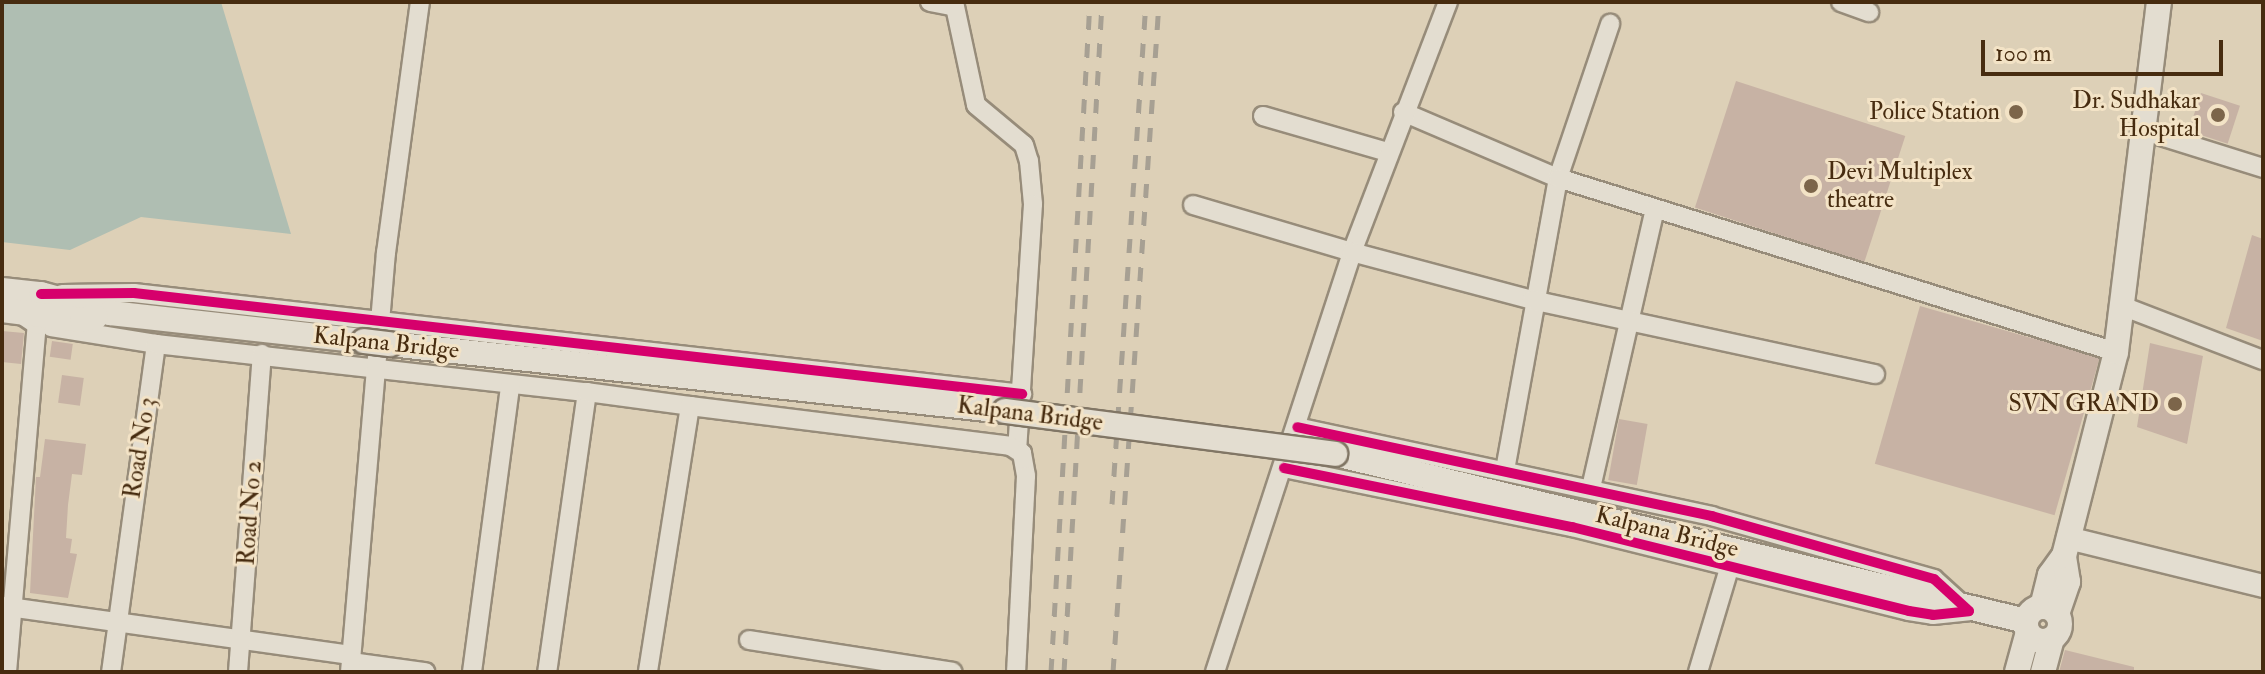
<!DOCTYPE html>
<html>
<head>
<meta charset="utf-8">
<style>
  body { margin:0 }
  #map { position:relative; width:2265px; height:674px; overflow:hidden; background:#ddd0b7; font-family:"IM FELL Double Pica",serif }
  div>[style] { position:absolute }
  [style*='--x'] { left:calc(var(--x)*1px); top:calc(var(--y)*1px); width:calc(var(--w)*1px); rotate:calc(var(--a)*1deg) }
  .water>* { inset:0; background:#afbeb2 }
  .building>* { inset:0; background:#c7b2a4; transform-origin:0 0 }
  .roads { filter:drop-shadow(2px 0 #978c7a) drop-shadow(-2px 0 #978c7a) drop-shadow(0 2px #978c7a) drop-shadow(0 -2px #978c7a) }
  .minor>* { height:18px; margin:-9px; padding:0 9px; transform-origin:9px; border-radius:9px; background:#e3ddd0 }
  .tertiary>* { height:22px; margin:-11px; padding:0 11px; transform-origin:11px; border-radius:11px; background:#e3ddd0 }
  .secondary>* { height:24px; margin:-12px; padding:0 12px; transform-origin:12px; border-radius:12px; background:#e3ddd0 }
  .secondary>.ring { margin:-12px; padding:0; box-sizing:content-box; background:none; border:24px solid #e3ddd0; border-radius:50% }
  .rail>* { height:5px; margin-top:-2.5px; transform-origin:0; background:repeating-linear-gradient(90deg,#a7a093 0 14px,transparent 0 28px) }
  .bridges { filter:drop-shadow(2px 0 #817665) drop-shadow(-2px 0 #817665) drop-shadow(0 2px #817665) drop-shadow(0 -2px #817665) }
  .secondary-bridge>* { height:24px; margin:-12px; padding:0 12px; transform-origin:12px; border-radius:12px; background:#e3ddd0 }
  .cycleway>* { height:10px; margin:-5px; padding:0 5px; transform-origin:5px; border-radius:5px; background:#d6006c }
  .dots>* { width:22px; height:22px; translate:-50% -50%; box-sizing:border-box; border:4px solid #f3e3c6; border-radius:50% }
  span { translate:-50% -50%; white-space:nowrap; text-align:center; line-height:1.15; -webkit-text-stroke:6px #f3e3c6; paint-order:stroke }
  .poi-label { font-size:24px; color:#472c10 }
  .right { translate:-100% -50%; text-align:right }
  .left { translate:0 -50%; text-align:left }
  .street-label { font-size:24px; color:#472c10 }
  .frame { position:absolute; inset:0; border:4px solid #472c10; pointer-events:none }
  .scale { position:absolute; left:1981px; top:40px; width:242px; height:36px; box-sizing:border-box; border:4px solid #472c10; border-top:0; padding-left:10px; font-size:24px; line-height:28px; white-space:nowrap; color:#472c10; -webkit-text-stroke:6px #f3e3c6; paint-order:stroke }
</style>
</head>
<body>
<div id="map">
  <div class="water">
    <i style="clip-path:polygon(2px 2px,221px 2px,291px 234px,141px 217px,70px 250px,2px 242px)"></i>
  </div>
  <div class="building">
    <i style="left:1736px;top:81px;width:178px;height:133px;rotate:18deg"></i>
    <i style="left:2201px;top:93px;width:41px;height:40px;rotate:18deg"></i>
    <i style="clip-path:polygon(2252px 235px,2263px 239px,2263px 341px,2226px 328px)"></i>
    <i style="left:1920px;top:306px;width:187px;height:164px;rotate:16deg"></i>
    <i style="clip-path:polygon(2px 331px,24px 333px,21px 364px,2px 362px)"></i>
    <i style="left:52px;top:341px;width:21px;height:16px;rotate:8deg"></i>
    <i style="clip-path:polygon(2150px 343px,2203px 356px,2187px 444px,2137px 427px)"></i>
    <i style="left:62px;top:375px;width:22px;height:28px;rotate:8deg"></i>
    <i style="left:1619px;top:419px;width:29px;height:62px;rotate:10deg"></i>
    <i style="clip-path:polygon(45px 439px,86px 444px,82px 475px,72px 474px,68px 505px,66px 538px,72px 539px,70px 553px,77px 554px,68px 598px,30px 593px,36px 477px,40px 477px)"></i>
    <i style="clip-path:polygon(2065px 650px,2134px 667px,2134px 672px,2059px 672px)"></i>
  </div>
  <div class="roads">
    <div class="minor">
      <i style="--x:930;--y:2;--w:25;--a:11"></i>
      <i style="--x:954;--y:2;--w:105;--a:77.9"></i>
      <i style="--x:976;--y:105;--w:62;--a:39.8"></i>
      <i style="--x:1024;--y:145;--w:17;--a:73"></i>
      <i style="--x:1029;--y:161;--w:43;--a:84.7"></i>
      <i style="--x:1033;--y:204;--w:247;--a:93.7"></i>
      <i style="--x:1841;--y:2;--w:30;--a:20"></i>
      <i style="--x:1403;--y:112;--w:168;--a:23.1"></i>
      <i style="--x:1558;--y:178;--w:163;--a:-71.3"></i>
      <i style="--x:1263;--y:116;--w:130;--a:16.1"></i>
      <i style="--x:2145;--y:131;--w:124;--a:17.4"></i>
      <i style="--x:1193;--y:205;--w:166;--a:16.5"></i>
      <i style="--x:1352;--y:252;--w:268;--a:-69"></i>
      <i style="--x:62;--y:294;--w:72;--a:-0.8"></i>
      <i style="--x:134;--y:293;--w:894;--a:6.49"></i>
      <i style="--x:2122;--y:306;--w:151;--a:21"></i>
      <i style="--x:51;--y:327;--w:106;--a:9.2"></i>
      <i style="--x:156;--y:344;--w:331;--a:97.8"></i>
      <i style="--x:156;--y:344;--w:434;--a:6.4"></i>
      <i style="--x:587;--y:392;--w:283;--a:98.1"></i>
      <i style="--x:587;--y:392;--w:104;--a:7.7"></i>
      <i style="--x:690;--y:406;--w:269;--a:99"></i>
      <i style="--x:690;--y:406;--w:322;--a:7.1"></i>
      <i style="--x:1010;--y:446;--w:14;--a:30"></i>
      <i style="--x:1022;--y:453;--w:23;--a:80"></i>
      <i style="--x:1026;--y:476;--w:196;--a:92.9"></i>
      <i style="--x:1284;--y:468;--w:294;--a:11.6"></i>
      <i style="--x:1572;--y:527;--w:347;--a:14"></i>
      <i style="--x:1909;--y:611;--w:24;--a:9"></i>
      <i style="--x:1933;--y:615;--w:36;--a:-6"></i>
      <i style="--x:1969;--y:611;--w:47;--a:-137.6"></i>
      <i style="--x:1934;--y:579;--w:231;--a:-164.2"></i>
      <i style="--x:1712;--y:516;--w:424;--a:-167.9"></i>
      <i style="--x:1505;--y:470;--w:297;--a:-79.7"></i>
      <i style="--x:1558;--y:178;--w:584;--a:17.32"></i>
      <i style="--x:1591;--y:488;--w:286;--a:-77.1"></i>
      <i style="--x:2;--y:606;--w:352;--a:8"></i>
      <i style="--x:749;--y:640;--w:206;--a:8.9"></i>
      <i style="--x:351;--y:662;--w:75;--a:7.7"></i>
      <i style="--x:7;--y:672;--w:348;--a:-85.1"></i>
      <i style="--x:37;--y:325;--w:22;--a:-146"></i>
      <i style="--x:238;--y:672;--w:319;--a:-85.7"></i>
      <i style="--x:350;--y:672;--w:421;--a:-85.1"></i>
      <i style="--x:386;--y:253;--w:253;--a:-82.3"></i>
      <i style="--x:472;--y:672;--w:289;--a:-82.4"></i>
      <i style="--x:1215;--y:672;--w:442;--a:-71.9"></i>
      <i style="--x:1352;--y:252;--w:186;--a:14.9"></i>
      <i style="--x:1532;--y:300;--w:351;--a:12.2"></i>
      <i style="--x:1698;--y:672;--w:112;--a:-73.3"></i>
    </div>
    <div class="tertiary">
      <i style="--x:2068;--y:538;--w:201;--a:13.8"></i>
    </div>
    <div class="secondary">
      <i style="--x:2;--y:290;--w:39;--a:6"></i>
      <i style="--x:41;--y:294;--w:72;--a:15.4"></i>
      <i style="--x:110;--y:313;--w:256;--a:6.3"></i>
      <i style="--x:2;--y:310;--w:81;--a:7.1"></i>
      <i style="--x:82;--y:320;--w:14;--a:-12"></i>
      <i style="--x:390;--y:344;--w:619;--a:6.22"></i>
      <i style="--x:1335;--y:454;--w:711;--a:13.59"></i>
      <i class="ring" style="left:2026px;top:607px;width:10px;height:10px"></i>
      <i style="--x:2042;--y:607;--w:33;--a:-76"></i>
      <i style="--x:2050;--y:575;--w:24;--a:-54"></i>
      <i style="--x:2057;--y:614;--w:34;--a:-71"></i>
      <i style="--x:2068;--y:582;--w:26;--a:-99"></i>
      <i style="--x:2064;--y:556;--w:211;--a:-75.7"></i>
      <i style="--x:2116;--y:352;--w:353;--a:-83"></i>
      <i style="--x:2017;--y:672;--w:41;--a:-74.6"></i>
      <i style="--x:2043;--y:672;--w:34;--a:-75"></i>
    </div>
  </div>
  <div class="rail">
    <i style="--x:1112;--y:504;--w:503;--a:-86.13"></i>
    <i style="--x:1051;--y:672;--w:671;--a:-86.67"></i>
    <i style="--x:1064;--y:672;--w:671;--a:-86.75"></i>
    <i style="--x:1113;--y:672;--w:672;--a:-86.07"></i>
  </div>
  <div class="bridges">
    <div class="secondary-bridge">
      <i style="--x:364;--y:341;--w:26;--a:7"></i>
      <i style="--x:1005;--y:411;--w:333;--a:7.4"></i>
    </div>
  </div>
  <div class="cycleway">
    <i style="--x:41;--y:294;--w:93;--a:-0.6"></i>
    <i style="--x:134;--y:293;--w:894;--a:6.49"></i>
    <i style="--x:1284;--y:468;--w:294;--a:11.6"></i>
    <i style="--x:1572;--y:527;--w:347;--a:14"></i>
    <i style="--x:1909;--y:611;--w:24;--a:9"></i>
    <i style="--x:1933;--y:615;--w:36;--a:-6"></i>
    <i style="--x:1969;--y:611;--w:47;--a:-137.6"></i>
    <i style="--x:1934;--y:579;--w:231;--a:-164.2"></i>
    <i style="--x:1712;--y:516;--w:424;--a:-167.9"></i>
  </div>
  <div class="dots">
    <i style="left:2016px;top:112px;background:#7c654a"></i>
    <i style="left:2218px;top:115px;background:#7c654a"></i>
    <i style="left:1811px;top:186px;background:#7c654a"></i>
    <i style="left:2175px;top:404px;background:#7c654a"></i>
  </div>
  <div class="poi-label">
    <span class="right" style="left:2200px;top:115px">Dr. Sudhakar<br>Hospital</span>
    <span class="right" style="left:2000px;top:112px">Police Station</span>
    <span class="left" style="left:1827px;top:186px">Devi Multiplex<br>theatre</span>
    <span class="right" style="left:2159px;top:404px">SVN GRAND</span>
  </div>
  <div class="street-label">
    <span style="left:386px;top:343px;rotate:6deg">Kalpana Bridge</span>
    <span style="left:1030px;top:414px;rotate:7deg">Kalpana Bridge</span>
    <span style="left:140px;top:448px;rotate:-81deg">Road No 3</span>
    <span style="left:250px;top:513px;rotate:-86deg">Road No 2</span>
    <span style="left:1667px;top:532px;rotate:14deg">Kalpana Bridge</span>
  </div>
  <div class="frame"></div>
  <div class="scale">100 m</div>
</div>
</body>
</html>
